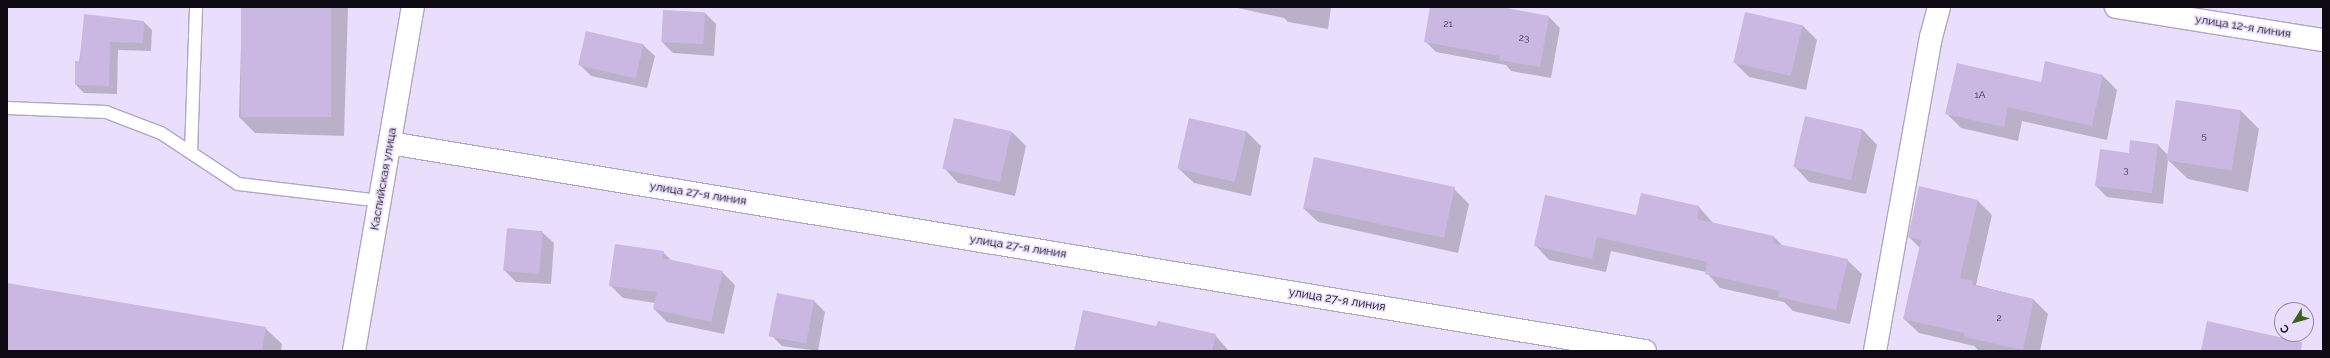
<!DOCTYPE html>
<html>
<head>
<meta charset="utf-8">
<style>
  body { margin:0 }
  #map { position:relative; width:2330px; height:358px; overflow:hidden; background:#e9defb; font-family:Raleway,sans-serif }
  div>[style] { position:absolute }
  [style*='--x'] { left:calc(var(--x)*1px); top:calc(var(--y)*1px); width:calc(var(--w)*1px); rotate:calc(var(--a)*1deg) }
  .shadow>* { inset:0; background:#0003 }
  .building>* { inset:0; background:#cab8e3; transform-origin:0 0 }
  .roads { filter:drop-shadow(1px 0 #b1a6c2) drop-shadow(-1px 0 #b1a6c2) drop-shadow(0 1px #b1a6c2) drop-shadow(0 -1px #b1a6c2) }
  .lane>* { height:12px; margin:-6px; padding:0 6px; transform-origin:6px; border-radius:6px; background:#fff }
  .street>* { height:22px; margin:-11px; padding:0 11px; transform-origin:11px; border-radius:11px; background:#fff }
  span { translate:-50% -50%; white-space:nowrap; text-align:center; line-height:1.15; -webkit-text-stroke:3px #e9defb; paint-order:stroke }
  .number-label { font-size:10px; color:#3d3647 }
  .number-label span { -webkit-text-stroke-width:0 }
  .street-label { font-size:12px; color:#0e0a13 }
  .frame { position:absolute; inset:0; border:8px solid #0e0a13; pointer-events:none }
  .north { position:absolute; left:2274px; top:302px; width:40px; height:40px; box-sizing:border-box; background:#e9defb; border:1px solid #91899e; border-radius:50%; rotate:233deg; font-size:11px; font-weight:700; line-height:16px; text-align:center; color:#0e0a13 }
  .north::after { content:''; display:block; margin:auto; width:14px; height:18px; background:#3b621d; clip-path:polygon(50% 0,100% 100%,50% 72%,0 100%) }
</style>
</head>
<body>
<div id="map">
  <div class="shadow">
    <i style="clip-path:polygon(242px 7px,348px 7px,344px 136px,255px 133px,239px 117px)"></i>
    <i style="clip-path:polygon(1233px 7px,1331px 7px,1328px 29px,1288px 22px,1284px 18px)"></i>
    <i style="clip-path:polygon(1431px 7px,1495px 7px,1549px 17px,1560px 28px,1551px 78px,1511px 71px,1506px 65px,1436px 52px,1425px 41px)"></i>
    <i style="clip-path:polygon(705px 13px,716px 24px,714px 56px,673px 53px,662px 42px)"></i>
    <i style="clip-path:polygon(85px 16px,144px 22px,152px 30px,151px 51px,118px 50px,117px 94px,84px 93px,76px 85px)"></i>
    <i style="clip-path:polygon(1803px 26px,1817px 40px,1806px 90px,1749px 77px,1735px 63px)"></i>
    <i style="clip-path:polygon(643px 45px,655px 56px,647px 88px,591px 76px,580px 65px)"></i>
    <i style="clip-path:polygon(2046px 62px,2103px 76px,2117px 90px,2107px 140px,2022px 121px,2018px 141px,1961px 128px,1947px 114px,2042px 83px)"></i>
    <i style="clip-path:polygon(2241px 111px,2259px 129px,2248px 192px,2188px 179px,2168px 160px,2163px 204px,2107px 197px,2096px 186px,2130px 154px,2158px 145px,2170px 157px)"></i>
    <i style="clip-path:polygon(1806px 118px,1863px 130px,1877px 145px,1866px 194px,1809px 182px,1795px 167px)"></i>
    <i style="clip-path:polygon(1190px 119px,1247px 132px,1261px 146px,1251px 196px,1194px 183px,1179px 169px)"></i>
    <i style="clip-path:polygon(1012px 132px,1026px 146px,1015px 196px,958px 183px,944px 168px)"></i>
    <i style="clip-path:polygon(2323px 181px,2323px 192px,2322px 190px)"></i>
    <i style="clip-path:polygon(1454px 189px,1469px 204px,1458px 253px,1318px 222px,1303px 208px)"></i>
    <i style="clip-path:polygon(1977px 200px,1992px 215px,1976px 285px,2034px 300px,2048px 314px,2040px 351px,1979px 351px,1974px 346px,1919px 333px,1904px 319px,1920px 248px,1909px 237px)"></i>
    <i style="clip-path:polygon(1699px 207px,1713px 223px,1774px 237px,1783px 246px,1847px 260px,1862px 274px,1850px 324px,1793px 311px,1784px 302px,1720px 288px,1706px 272px,1611px 251px,1606px 272px,1549px 260px,1535px 245px,1637px 216px)"></i>
    <i style="clip-path:polygon(542px 232px,554px 243px,551px 284px,516px 282px,505px 271px)"></i>
    <i style="clip-path:polygon(663px 252px,672px 261px,722px 272px,735px 285px,724px 334px,667px 322px,654px 309px,655px 303px,623px 298px,610px 285px)"></i>
    <i style="clip-path:polygon(7px 284px,265px 328px,282px 344px,281px 351px,7px 351px)"></i>
    <i style="clip-path:polygon(814px 301px,825px 312px,818px 351px,782px 346px,771px 335px)"></i>
    <i style="clip-path:polygon(1157px 328px,1215px 335px,1229px 351px,1075px 351px)"></i>
  </div>
  <div class="building">
    <i style="left:241px;top:7px;width:90px;height:110px"></i>
    <i style="clip-path:polygon(1430px 7px,1501px 7px,1549px 16px,1540px 67px,1499px 60px,1500px 56px,1424px 42px)"></i>
    <i style="left:663px;top:10px;width:42px;height:32px;rotate:3deg"></i>
    <i style="left:1745px;top:12px;width:59px;height:52px;rotate:13deg"></i>
    <i style="clip-path:polygon(84px 14px,144px 21px,143px 43px,110px 42px,109px 86px,75px 85px,75px 61px,80px 61px)"></i>
    <i style="left:586px;top:31px;width:59px;height:35px;rotate:13deg"></i>
    <i style="clip-path:polygon(2045px 61px,2103px 75px,2092px 126px,2008px 107px,2004px 127px,1945px 114px,1957px 63px,2041px 82px)"></i>
    <i style="left:2176px;top:100px;width:66px;height:61px;rotate:9deg"></i>
    <i style="left:1805px;top:116px;width:59px;height:52px;rotate:13deg"></i>
    <i style="left:954px;top:118px;width:59px;height:52px;rotate:13deg"></i>
    <i style="left:1189px;top:118px;width:59px;height:52px;rotate:13deg"></i>
    <i style="clip-path:polygon(2130px 140px,2158px 144px,2152px 193px,2095px 186px,2100px 149px,2129px 153px)"></i>
    <i style="left:1314px;top:157px;width:144px;height:52px;rotate:12deg"></i>
    <i style="clip-path:polygon(1919px 186px,1978px 200px,1960px 278px,1973px 281px,1972px 285px,2034px 299px,2023px 350px,1964px 337px,1965px 333px,1903px 319px,1921px 240px,1908px 237px)"></i>
    <i style="clip-path:polygon(1641px 193px,1699px 206px,1697px 219px,1774px 236px,1773px 243px,1848px 259px,1836px 310px,1778px 297px,1779px 291px,1705px 274px,1707px 262px,1597px 237px,1592px 259px,1534px 246px,1545px 195px,1636px 215px)"></i>
    <i style="left:507px;top:228px;width:36px;height:43px;rotate:5deg"></i>
    <i style="clip-path:polygon(615px 244px,664px 251px,663px 258px,723px 271px,711px 322px,653px 309px,657px 292px,609px 286px)"></i>
    <i style="clip-path:polygon(7px 283px,266px 327px,262px 351px,7px 351px)"></i>
    <i style="left:777px;top:293px;width:38px;height:44px;rotate:11deg"></i>
    <i style="clip-path:polygon(1083px 310px,1156px 326px,1158px 321px,1216px 334px,1212px 351px,1074px 351px)"></i>
    <i style="clip-path:polygon(2207px 321px,2302px 342px,2301px 351px,2201px 351px)"></i>
  </div>
  <div class="roads">
    <div class="lane">
      <i style="--x:7;--y:108;--w:99;--a:2.3"></i>
      <i style="--x:106;--y:112;--w:59;--a:20.9"></i>
      <i style="--x:161;--y:133;--w:92;--a:33.5"></i>
      <i style="--x:238;--y:184;--w:143;--a:6.8"></i>
      <i style="--x:191;--y:152;--w:145;--a:-88"></i>
    </div>
    <div class="street">
      <i style="--x:2116;--y:7;--w:210;--a:9.1"></i>
      <i style="--x:390;--y:143;--w:1272;--a:9.41"></i>
      <i style="--x:354;--y:351;--w:349;--a:-80.3"></i>
      <i style="--x:1875;--y:351;--w:319;--a:-79.9"></i>
      <i style="--x:1931;--y:37;--w:31;--a:-75"></i>
    </div>
  </div>
  <div class="number-label">
    <span style="left:1448px;top:24px">21</span>
    <span style="left:1524px;top:38px">23</span>
    <span style="left:1980px;top:95px">1А</span>
    <span style="left:2204px;top:136px">5</span>
    <span style="left:2126px;top:170px">3</span>
    <span style="left:1999px;top:318px">2</span>
  </div>
  <div class="street-label">
    <span style="left:2243px;top:27px;rotate:9deg">улица 12-я линия</span>
    <span style="left:384px;top:179px;rotate:-80deg">Каспийская улица</span>
    <span style="left:698px;top:194px;rotate:9deg">улица 27-я линия</span>
    <span style="left:1018px;top:247px;rotate:9deg">улица 27-я линия</span>
    <span style="left:1337px;top:300px;rotate:9deg">улица 27-я линия</span>
  </div>
  <div class="frame"></div>
  <div class="north">С</div>
</div>
</body>
</html>
